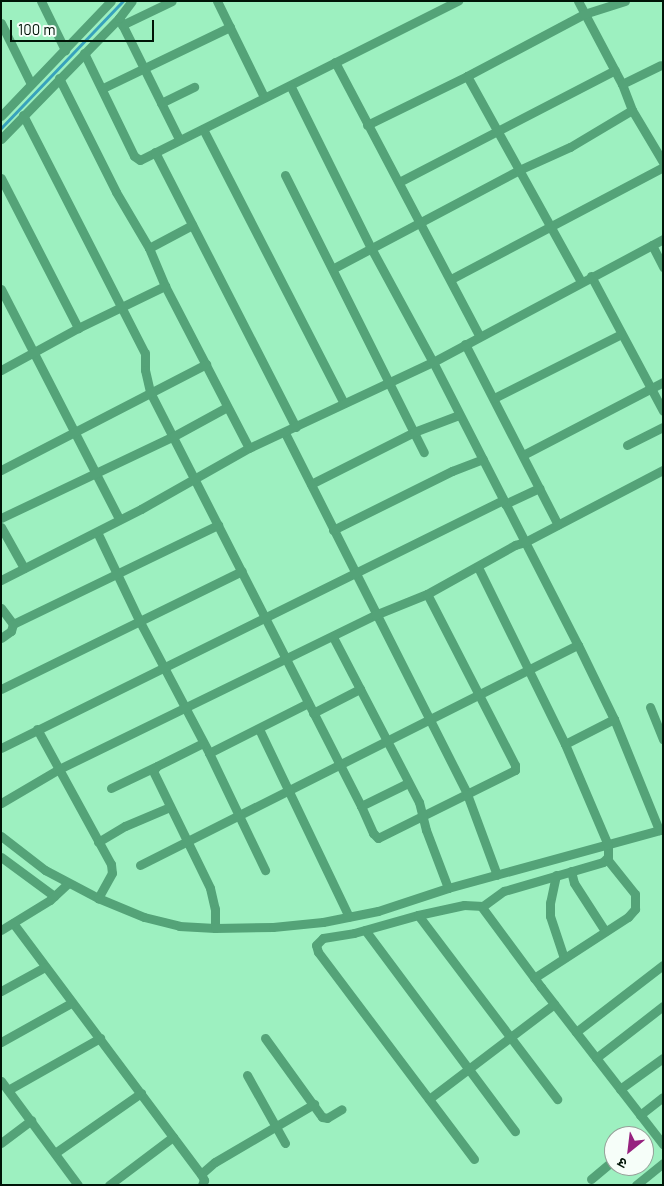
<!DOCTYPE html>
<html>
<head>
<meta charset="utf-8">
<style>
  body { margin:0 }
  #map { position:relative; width:664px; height:1186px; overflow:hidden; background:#9df0c0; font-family:Barlow,"Noto Sans Devanagari",sans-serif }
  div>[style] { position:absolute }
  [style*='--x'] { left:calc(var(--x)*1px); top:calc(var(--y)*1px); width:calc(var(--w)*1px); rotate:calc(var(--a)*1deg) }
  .stream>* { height:3px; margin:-1.5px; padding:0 1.5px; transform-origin:1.5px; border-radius:1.5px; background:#38a2bc }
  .minor>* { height:9px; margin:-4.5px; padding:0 4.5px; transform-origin:4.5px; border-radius:4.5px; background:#54a378 }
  span { translate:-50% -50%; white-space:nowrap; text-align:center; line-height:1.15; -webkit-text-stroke:5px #f6fef9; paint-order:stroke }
  .frame { position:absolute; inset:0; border:2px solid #001407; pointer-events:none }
  .north { position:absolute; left:604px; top:1126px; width:50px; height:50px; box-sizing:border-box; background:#f6fef9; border:1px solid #94a098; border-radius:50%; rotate:209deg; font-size:14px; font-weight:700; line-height:20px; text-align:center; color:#001407 }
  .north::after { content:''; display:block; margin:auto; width:18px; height:22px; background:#96227f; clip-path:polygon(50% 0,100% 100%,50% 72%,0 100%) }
  .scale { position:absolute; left:10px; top:20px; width:144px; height:22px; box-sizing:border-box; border:2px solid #001407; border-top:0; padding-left:6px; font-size:15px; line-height:18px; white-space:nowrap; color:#001407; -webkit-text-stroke:4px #f6fef9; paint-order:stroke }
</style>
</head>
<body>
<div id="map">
  <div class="stream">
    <i style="--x:1;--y:128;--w:176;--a:-46.2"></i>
  </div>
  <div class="minor">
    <i style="--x:41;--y:1;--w:55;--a:63.9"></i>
    <i style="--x:217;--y:1;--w:107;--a:63.9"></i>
    <i style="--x:578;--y:1;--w:94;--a:62.1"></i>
    <i style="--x:622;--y:84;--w:28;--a:69"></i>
    <i style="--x:632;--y:110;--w:61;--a:59.2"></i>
    <i style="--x:119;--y:18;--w:135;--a:63.6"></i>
    <i style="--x:1;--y:23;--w:68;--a:63.8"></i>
    <i style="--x:122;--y:25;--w:55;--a:-25.6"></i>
    <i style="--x:84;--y:53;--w:114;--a:64.1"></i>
    <i style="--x:134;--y:156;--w:7;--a:34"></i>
    <i style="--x:140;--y:160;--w:356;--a:-26.6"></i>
    <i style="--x:335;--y:62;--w:309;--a:62.2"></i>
    <i style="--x:467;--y:76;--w:235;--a:61"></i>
    <i style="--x:59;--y:78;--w:127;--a:63.4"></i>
    <i style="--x:116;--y:192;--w:65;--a:59.5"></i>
    <i style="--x:149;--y:248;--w:41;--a:67.2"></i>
    <i style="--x:165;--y:286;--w:182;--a:62.6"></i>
    <i style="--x:622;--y:84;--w:43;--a:-26"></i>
    <i style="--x:291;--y:87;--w:180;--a:63.6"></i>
    <i style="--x:371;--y:248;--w:130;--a:61.5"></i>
    <i style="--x:433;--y:362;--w:318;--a:62.9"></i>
    <i style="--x:578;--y:645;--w:82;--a:64.1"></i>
    <i style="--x:614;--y:719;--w:120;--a:67.9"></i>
    <i style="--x:103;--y:88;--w:141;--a:-25.7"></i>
    <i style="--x:161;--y:103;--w:37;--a:-26"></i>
    <i style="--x:23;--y:115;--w:267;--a:62.9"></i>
    <i style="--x:145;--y:353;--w:17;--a:90"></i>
    <i style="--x:145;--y:370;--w:23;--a:77"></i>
    <i style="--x:150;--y:392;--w:465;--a:63"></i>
    <i style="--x:361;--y:806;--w:30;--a:66"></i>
    <i style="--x:373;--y:833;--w:7;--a:45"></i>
    <i style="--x:378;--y:838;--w:153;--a:-26.4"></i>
    <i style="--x:515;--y:770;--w:5;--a:-90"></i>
    <i style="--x:515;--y:765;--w:192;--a:-117.2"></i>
    <i style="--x:1;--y:116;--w:159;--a:-46.3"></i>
    <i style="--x:367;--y:125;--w:111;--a:-26.1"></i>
    <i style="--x:467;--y:76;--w:132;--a:-27.9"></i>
    <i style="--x:584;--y:14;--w:43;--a:-17.6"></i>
    <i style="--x:203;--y:129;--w:308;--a:62.8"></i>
    <i style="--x:1;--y:139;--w:169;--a:-45.7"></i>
    <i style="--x:119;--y:18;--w:21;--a:-53"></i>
    <i style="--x:155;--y:152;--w:309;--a:62.9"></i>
    <i style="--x:285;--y:175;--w:310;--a:63.4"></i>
    <i style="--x:1;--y:178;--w:169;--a:62.8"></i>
    <i style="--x:399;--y:182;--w:243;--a:-27.4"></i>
    <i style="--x:652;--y:245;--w:25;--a:63"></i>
    <i style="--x:149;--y:248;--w:49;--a:-28.1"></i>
    <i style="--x:334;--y:268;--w:209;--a:-27.9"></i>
    <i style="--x:519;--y:170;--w:56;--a:-24.3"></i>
    <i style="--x:570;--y:147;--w:72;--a:-30.8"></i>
    <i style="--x:591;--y:276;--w:153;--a:61.9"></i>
    <i style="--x:451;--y:279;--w:240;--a:-27.8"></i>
    <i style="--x:1;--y:289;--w:259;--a:62.8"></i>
    <i style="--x:465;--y:344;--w:203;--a:62.8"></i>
    <i style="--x:1;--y:370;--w:88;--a:-28.6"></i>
    <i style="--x:78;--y:328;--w:97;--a:-25.8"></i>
    <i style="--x:494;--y:398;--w:142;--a:-26.7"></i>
    <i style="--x:285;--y:433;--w:404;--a:63.2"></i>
    <i style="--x:467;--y:794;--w:86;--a:69.7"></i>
    <i style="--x:627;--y:445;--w:40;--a:-26.6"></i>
    <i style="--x:523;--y:455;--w:158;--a:-27.5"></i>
    <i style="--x:1;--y:470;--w:231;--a:-27.3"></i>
    <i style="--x:311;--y:484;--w:115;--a:-26.8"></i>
    <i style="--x:414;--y:432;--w:48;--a:-20.7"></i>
    <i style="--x:505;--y:504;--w:38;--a:-25"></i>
    <i style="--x:1;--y:518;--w:191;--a:-25.4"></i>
    <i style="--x:174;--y:436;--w:60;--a:-28.7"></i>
    <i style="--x:1;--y:527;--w:47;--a:60.7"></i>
    <i style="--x:333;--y:530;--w:133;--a:-26.4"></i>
    <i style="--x:452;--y:471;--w:33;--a:-21"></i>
    <i style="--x:97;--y:532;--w:98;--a:64.5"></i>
    <i style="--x:139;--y:620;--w:150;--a:62.2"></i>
    <i style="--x:209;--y:753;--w:130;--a:64.4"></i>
    <i style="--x:1;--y:580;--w:157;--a:-26.9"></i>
    <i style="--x:141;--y:509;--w:124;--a:-29.5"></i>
    <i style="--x:249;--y:448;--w:203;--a:-25.1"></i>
    <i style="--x:433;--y:362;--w:261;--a:-28.1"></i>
    <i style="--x:1;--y:608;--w:20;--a:53"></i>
    <i style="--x:13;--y:624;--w:228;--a:-25.8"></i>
    <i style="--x:333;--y:637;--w:186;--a:62.5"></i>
    <i style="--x:419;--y:802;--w:29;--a:76"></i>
    <i style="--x:426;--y:830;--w:62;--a:69.2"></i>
    <i style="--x:1;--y:638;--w:12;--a:-35"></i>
    <i style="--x:11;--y:631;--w:7;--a:-74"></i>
    <i style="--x:1;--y:689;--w:268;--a:-26.1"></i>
    <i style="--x:650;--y:707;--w:35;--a:68"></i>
    <i style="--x:313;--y:713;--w:53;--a:-27.1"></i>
    <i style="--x:37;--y:729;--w:154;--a:61.3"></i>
    <i style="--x:111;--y:864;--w:9;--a:84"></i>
    <i style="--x:112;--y:873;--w:29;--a:119"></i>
    <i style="--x:259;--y:729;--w:208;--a:64.4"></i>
    <i style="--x:203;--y:743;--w:51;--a:153.4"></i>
    <i style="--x:157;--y:766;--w:6;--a:129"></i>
    <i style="--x:153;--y:771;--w:130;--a:64"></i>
    <i style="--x:210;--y:888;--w:22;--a:77"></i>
    <i style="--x:215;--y:909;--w:19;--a:90"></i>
    <i style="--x:565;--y:744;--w:55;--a:-27"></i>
    <i style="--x:1;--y:748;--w:560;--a:-26.29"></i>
    <i style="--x:209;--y:753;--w:111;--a:-26.8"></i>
    <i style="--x:111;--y:788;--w:49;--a:-25.5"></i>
    <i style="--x:1;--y:803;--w:67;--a:-30.4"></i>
    <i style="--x:59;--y:769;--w:352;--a:-26"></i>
    <i style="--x:375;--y:615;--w:56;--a:-22"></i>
    <i style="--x:427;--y:594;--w:101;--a:-29.1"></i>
    <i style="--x:515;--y:545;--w:10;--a:-17"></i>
    <i style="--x:525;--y:542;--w:156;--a:-27.6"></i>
    <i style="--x:361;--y:806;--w:52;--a:-26.1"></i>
    <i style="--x:1;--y:836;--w:56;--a:37.7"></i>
    <i style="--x:45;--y:870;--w:60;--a:27.8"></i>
    <i style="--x:98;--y:898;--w:50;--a:22.4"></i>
    <i style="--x:144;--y:917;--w:36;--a:14"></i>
    <i style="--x:179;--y:926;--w:36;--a:3"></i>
    <i style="--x:215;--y:928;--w:58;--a:-1"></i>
    <i style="--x:273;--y:927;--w:50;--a:-5.7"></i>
    <i style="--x:323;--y:922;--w:56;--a:-11.3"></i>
    <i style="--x:378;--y:911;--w:74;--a:-18.2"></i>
    <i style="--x:448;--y:888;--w:223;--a:-15.3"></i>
    <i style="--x:98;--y:842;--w:31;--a:-31"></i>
    <i style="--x:125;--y:826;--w:49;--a:-22.9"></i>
    <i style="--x:1;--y:857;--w:66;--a:36.3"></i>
    <i style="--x:140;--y:865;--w:490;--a:-26.7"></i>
    <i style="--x:571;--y:871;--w:12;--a:76"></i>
    <i style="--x:574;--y:883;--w:57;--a:57.1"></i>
    <i style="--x:556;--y:875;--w:29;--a:102"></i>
    <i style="--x:550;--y:903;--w:13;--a:90"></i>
    <i style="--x:550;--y:916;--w:44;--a:71.6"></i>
    <i style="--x:481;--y:906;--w:101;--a:53.5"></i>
    <i style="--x:541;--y:987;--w:199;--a:52.2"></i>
    <i style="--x:418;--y:915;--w:231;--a:52.9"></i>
    <i style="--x:13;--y:923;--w:314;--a:53.2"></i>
    <i style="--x:201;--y:1174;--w:7;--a:63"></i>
    <i style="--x:204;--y:1180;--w:5;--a:112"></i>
    <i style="--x:1;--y:930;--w:57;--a:-31.5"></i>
    <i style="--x:50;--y:900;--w:25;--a:-43"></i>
    <i style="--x:365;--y:930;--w:251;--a:53.3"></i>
    <i style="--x:534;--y:978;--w:112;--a:-33"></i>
    <i style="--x:628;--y:917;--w:11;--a:-49"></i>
    <i style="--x:635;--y:909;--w:15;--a:-90"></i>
    <i style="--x:635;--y:894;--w:45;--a:-128.7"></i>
    <i style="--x:1;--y:991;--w:50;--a:-28.6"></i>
    <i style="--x:576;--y:1032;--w:110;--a:-37.6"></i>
    <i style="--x:265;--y:1038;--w:97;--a:54.2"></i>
    <i style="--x:322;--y:1117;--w:5;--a:11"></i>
    <i style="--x:327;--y:1118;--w:17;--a:-31"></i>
    <i style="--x:1;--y:1042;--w:80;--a:-29.1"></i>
    <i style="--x:596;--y:1058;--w:85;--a:-37.8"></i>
    <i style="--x:247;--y:1075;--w:78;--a:60.8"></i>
    <i style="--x:1;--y:1081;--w:129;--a:53.5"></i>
    <i style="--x:620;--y:1089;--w:53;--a:-35.8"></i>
    <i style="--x:8;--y:1090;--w:106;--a:-29.5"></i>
    <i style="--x:429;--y:1099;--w:157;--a:-37.2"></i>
    <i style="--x:640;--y:1115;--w:29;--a:-38"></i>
    <i style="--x:1;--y:1143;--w:38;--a:-37"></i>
    <i style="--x:55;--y:1153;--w:105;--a:-34.9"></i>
    <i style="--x:474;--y:1159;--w:259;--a:-127"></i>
    <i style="--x:318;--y:952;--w:7;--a:-106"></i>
    <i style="--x:316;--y:945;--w:10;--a:-45"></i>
    <i style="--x:323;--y:938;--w:31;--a:-9"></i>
    <i style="--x:354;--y:933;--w:66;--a:-15.7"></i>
    <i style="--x:418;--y:915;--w:47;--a:-12.3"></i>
    <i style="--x:464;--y:905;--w:19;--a:3"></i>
    <i style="--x:483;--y:906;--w:26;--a:-36"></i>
    <i style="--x:504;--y:891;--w:103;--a:-16.3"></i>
    <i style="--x:603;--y:862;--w:7;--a:-45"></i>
    <i style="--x:608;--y:857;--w:12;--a:-90"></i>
    <i style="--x:608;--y:845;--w:110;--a:-113.1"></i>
    <i style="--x:565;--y:744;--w:197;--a:-116.2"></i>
    <i style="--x:201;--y:1174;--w:18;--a:-41"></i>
    <i style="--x:215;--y:1162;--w:115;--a:-30.4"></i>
    <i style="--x:591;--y:1179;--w:30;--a:-40"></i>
    <i style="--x:109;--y:1185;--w:80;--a:-36.9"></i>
    <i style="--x:636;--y:1185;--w:35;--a:-39"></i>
  </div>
  <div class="frame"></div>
  <div class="north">उ</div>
  <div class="scale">100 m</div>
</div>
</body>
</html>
